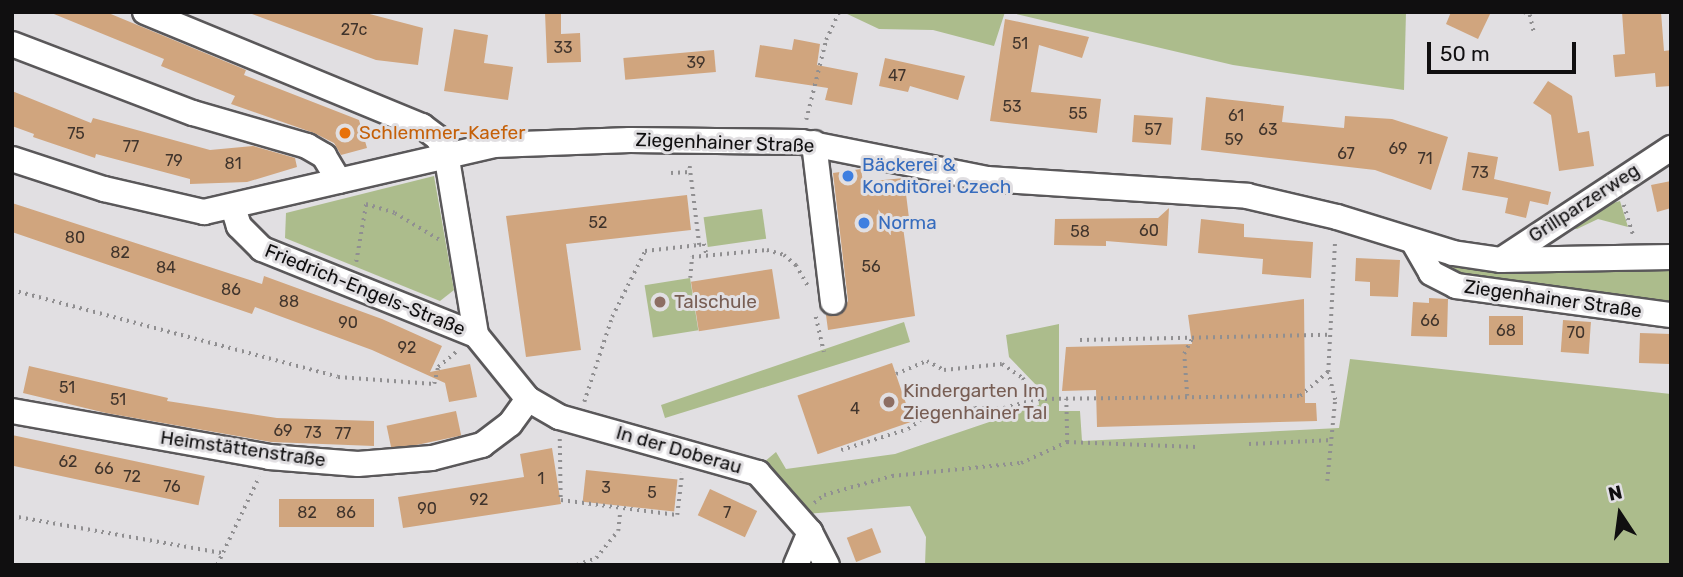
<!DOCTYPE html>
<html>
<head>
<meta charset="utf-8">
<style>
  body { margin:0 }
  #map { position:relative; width:1683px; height:577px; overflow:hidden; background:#e1dfe2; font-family:Rubik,sans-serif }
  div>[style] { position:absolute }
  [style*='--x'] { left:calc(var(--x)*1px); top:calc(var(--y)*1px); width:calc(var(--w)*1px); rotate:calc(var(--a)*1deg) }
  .green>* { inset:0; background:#acbc8c; transform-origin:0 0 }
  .building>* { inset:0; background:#d0a57e; transform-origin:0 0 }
  .path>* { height:3.5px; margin-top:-1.75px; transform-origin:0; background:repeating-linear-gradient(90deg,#908f91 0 2px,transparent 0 7px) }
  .roads { filter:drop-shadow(2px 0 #5a585a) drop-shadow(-2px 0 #5a585a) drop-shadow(0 2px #5a585a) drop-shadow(0 -2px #5a585a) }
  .minor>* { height:24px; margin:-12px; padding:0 12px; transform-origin:12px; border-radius:12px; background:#fff }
  .dots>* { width:19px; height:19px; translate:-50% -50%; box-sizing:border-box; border:4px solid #e1dfe2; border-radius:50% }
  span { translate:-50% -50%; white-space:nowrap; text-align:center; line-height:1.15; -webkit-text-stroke:6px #e1dfe2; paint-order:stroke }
  .number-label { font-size:16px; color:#40342c }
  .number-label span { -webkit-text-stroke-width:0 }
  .food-label { font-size:19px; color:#c56008 }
  .left { translate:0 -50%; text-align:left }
  .street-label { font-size:19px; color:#100f10 }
  .shop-label { font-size:19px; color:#366cbe }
  .education-label { font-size:19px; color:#785e54 }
  .frame { position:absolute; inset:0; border:14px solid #100f10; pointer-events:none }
  .north { position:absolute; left:1585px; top:479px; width:70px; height:70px; -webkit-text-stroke:5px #e1dfe2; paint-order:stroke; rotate:347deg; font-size:19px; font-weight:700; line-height:28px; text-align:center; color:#100f10 }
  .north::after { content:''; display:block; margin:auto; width:24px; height:32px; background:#100f10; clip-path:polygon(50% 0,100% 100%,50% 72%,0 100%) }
  .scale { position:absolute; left:1427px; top:42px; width:149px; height:32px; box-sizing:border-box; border:4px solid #100f10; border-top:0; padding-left:9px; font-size:21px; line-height:24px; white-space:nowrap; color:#100f10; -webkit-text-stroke:5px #e1dfe2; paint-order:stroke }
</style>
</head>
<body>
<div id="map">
  <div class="green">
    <i style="clip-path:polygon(843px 12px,1005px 12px,994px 46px,933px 30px,879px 29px)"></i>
    <i style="clip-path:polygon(1008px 12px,1406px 12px,1404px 90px,1233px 65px)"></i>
    <i style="clip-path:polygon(434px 176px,454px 290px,440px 301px,285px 238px,286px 213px)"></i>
    <i style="clip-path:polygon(1620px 201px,1628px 227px,1598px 219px,1577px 229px,1561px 227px,1585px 211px)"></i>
    <i style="left:762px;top:209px;width:30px;height:59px;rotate:82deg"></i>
    <i style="clip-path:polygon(1428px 258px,1671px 265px,1671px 310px,1458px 283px)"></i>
    <i style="left:690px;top:278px;width:53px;height:46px;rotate:81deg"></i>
    <i style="clip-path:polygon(904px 322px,910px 342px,665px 418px,661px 405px)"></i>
    <i style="clip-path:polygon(1059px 324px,1059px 411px,1080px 411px,1082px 441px,1339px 428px,1350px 359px,1671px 394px,1671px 565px,925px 565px,926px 537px,910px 506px,805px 514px,757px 468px,776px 452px,786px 469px,895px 454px,1039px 405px,1037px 386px,1009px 357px,1006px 335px)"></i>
  </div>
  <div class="building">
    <i style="clip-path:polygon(49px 12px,106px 12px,246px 70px,244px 75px,359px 120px,367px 148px,341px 155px,334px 143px,314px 133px,231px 104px,235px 96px,161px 66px,164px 59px)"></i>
    <i style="clip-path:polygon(362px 12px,423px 28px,418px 65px,376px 60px,252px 14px)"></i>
    <i style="clip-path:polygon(545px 12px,561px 12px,561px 34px,580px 33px,581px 62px,547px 63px)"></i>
    <i style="clip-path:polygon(1451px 12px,1491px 12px,1478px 39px,1446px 24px)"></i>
    <i style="clip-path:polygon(1622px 12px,1661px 12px,1664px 51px,1671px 50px,1671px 86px,1656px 87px,1655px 73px,1615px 77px,1613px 55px,1625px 54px)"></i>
    <i style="clip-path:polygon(1005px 19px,1089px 37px,1082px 58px,1039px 45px,1031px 92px,1101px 99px,1097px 133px,990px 121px)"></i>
    <i style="clip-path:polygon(454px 29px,488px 35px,484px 63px,513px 67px,508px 100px,444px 91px)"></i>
    <i style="clip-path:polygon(794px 39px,820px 44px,817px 65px,858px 73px,852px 105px,825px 100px,828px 88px,755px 77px,760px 45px,792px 50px)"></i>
    <i style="left:714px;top:50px;width:22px;height:91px;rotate:85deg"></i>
    <i style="clip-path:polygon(885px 58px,965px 76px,958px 100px,910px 86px,908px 92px,879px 86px)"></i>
    <i style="clip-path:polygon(1548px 81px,1572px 96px,1578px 133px,1589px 131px,1594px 166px,1559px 171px,1551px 115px,1533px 103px)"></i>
    <i style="clip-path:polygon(12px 91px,91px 123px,93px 118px,210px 150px,253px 146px,295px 158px,297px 167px,247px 182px,190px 184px,190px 179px,96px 154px,95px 158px,33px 137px,34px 134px,12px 126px)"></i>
    <i style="clip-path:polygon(1206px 97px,1284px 106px,1282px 122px,1344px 128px,1345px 116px,1392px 119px,1448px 137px,1431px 190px,1375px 170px,1201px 150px)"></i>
    <i style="left:1134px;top:115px;width:39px;height:27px;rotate:4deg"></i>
    <i style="clip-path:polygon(1468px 152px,1498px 157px,1494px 179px,1551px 192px,1548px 205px,1530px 201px,1526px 218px,1505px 213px,1508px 198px,1462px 190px)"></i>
    <i style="clip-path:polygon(861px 169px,863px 182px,904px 178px,910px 226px,903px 227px,915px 316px,828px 330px,826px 315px,841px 314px,848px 301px,833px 173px)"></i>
    <i style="clip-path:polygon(1671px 181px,1671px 208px,1657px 212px,1651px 185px)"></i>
    <i style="clip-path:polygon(687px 195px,691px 230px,566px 244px,581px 350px,526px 357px,506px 216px)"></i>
    <i style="clip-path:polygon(12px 203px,262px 284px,264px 276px,382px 319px,442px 346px,430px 372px,470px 364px,477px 397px,449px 402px,445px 383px,372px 350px,255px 307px,252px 314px,12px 232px)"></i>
    <i style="clip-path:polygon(1169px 208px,1167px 246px,1106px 241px,1106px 246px,1054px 245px,1055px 219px,1158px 218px)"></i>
    <i style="clip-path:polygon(1201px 219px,1244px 224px,1244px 237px,1313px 242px,1311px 278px,1262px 274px,1263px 259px,1198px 253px)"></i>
    <i style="clip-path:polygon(1356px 258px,1400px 260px,1398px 297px,1370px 296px,1370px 282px,1355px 281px)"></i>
    <i style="left:772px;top:269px;width:50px;height:82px;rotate:81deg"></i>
    <i style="clip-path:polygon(1429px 298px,1448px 299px,1447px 337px,1411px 336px,1413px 302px,1429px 303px)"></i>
    <i style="clip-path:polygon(1304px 299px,1305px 403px,1316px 403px,1317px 421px,1097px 427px,1096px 390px,1062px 391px,1066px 347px,1192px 344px,1188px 315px)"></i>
    <i style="left:1489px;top:316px;width:34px;height:29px"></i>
    <i style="left:1563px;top:320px;width:28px;height:32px;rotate:4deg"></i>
    <i style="left:1640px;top:333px;width:31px;height:30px;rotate:2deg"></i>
    <i style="left:892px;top:363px;width:62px;height:100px;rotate:71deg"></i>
    <i style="clip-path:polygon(29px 366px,168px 398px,167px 401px,277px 418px,374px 421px,374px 446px,271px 442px,106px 413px,23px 393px)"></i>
    <i style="left:456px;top:411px;width:25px;height:71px;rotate:78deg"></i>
    <i style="left:12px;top:435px;width:197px;height:30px;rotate:12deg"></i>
    <i style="clip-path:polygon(552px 448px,561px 504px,403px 528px,398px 497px,524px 477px,520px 454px)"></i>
    <i style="left:586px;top:470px;width:92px;height:32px;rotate:6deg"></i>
    <i style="left:710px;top:489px;width:52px;height:29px;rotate:25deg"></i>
    <i style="left:279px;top:499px;width:95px;height:28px"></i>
    <i style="left:872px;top:528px;width:26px;height:27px;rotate:69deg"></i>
  </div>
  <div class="path">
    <i style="--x:1524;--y:12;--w:7;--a:27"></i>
    <i style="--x:1530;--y:15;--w:18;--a:77"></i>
    <i style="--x:806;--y:120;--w:82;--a:-76"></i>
    <i style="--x:826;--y:40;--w:31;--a:-65"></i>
    <i style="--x:671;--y:173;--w:19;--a:-3"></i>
    <i style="--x:366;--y:204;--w:30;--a:17"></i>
    <i style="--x:395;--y:213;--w:52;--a:31"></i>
    <i style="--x:1624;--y:205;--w:31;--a:73"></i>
    <i style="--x:699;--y:245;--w:5;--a:-11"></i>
    <i style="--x:704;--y:244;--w:12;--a:76"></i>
    <i style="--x:356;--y:262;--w:59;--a:-80.2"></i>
    <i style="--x:690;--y:278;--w:21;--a:-85"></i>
    <i style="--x:692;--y:257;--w:75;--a:-5.3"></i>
    <i style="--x:767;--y:250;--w:18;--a:16"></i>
    <i style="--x:784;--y:255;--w:16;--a:40"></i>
    <i style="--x:796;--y:265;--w:24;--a:60"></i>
    <i style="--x:12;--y:290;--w:337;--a:14.9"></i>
    <i style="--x:338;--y:377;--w:96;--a:4.2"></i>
    <i style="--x:434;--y:384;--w:17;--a:-77"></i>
    <i style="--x:438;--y:367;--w:26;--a:-40"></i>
    <i style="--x:816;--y:317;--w:36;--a:77"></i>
    <i style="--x:1080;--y:340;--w:248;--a:-1.2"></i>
    <i style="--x:896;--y:374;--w:34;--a:-23"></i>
    <i style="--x:927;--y:361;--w:19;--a:28"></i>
    <i style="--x:944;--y:370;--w:58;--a:-5.9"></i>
    <i style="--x:1002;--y:364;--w:25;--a:34"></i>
    <i style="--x:1023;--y:378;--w:25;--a:63"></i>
    <i style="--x:1187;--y:396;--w:42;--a:-94.1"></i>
    <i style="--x:1184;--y:354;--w:18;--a:-63"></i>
    <i style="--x:584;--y:402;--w:89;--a:-71.8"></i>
    <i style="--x:612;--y:317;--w:74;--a:-63.4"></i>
    <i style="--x:645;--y:251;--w:54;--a:-6.3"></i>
    <i style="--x:699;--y:245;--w:83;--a:-97"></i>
    <i style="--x:560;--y:439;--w:61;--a:89.1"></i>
    <i style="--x:561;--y:500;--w:117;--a:7.4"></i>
    <i style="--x:677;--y:515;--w:42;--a:-83.2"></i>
    <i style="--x:1067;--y:442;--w:130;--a:2.2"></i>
    <i style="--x:1249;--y:444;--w:84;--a:-2.7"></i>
    <i style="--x:841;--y:450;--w:70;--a:-17.4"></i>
    <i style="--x:908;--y:429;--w:33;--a:-35"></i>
    <i style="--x:935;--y:410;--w:20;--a:20"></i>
    <i style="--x:954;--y:417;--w:23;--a:-23"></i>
    <i style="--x:975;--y:408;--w:29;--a:0"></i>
    <i style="--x:1004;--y:408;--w:35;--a:-15"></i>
    <i style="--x:1038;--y:399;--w:262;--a:-0.7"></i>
    <i style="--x:1300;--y:396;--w:37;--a:-41"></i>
    <i style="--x:1328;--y:372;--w:132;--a:-87"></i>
    <i style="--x:1327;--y:481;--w:81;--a:-84.4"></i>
    <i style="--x:1335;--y:400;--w:29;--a:-104"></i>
    <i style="--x:814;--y:503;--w:13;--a:-39"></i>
    <i style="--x:824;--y:495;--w:71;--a:-15.6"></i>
    <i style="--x:892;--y:476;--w:130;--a:-5.8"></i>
    <i style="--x:1021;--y:463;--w:51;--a:-24.5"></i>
    <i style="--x:1067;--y:442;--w:43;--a:-91.3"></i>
    <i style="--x:12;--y:516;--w:213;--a:10"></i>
    <i style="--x:217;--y:565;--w:98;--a:-64.5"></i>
    <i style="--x:577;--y:565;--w:20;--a:-20"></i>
    <i style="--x:596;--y:558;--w:35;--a:-51"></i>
    <i style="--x:618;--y:531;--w:20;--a:-84"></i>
  </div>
  <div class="roads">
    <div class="minor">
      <i style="--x:145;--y:12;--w:300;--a:22.4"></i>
      <i style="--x:422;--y:126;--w:20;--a:37"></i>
      <i style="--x:438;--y:138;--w:17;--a:62"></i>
      <i style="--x:446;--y:153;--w:184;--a:80.6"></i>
      <i style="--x:12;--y:44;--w:194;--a:20.9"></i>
      <i style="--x:193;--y:113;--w:119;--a:16.1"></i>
      <i style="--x:307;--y:146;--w:20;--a:30"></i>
      <i style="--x:324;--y:156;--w:29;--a:59"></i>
      <i style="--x:814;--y:143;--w:160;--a:83.2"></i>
      <i style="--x:12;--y:159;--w:97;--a:18.1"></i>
      <i style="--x:104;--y:189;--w:103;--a:13"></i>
      <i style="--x:204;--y:212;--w:298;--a:-13"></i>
      <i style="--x:494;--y:145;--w:136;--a:-2.1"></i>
      <i style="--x:630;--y:140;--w:172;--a:0.7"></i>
      <i style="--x:802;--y:142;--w:189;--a:11.3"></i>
      <i style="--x:987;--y:179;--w:261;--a:3.7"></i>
      <i style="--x:1247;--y:196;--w:92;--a:13.1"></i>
      <i style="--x:1337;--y:217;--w:121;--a:17.2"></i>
      <i style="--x:1453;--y:253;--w:49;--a:8.3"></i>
      <i style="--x:1501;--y:260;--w:170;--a:-1"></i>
      <i style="--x:1414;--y:243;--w:34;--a:60"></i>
      <i style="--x:1431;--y:273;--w:28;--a:27"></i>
      <i style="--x:1456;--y:286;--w:217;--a:7.7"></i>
      <i style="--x:1501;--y:260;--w:204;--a:-33.4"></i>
      <i style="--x:528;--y:399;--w:36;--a:30"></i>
      <i style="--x:559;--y:417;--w:207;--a:15.7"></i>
      <i style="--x:758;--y:473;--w:79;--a:48.6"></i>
      <i style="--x:810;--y:532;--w:36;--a:113"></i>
      <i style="--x:12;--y:411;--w:261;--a:10.1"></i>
      <i style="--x:269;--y:457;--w:89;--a:4.5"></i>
      <i style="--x:358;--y:464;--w:74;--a:-4.6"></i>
      <i style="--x:432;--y:458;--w:52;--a:-14.6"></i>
      <i style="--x:482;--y:445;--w:35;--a:-37"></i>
      <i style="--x:510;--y:424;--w:31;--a:-54"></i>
      <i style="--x:528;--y:399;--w:82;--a:-129.1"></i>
      <i style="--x:476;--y:335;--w:231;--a:-158.1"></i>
      <i style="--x:262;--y:249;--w:33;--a:-135"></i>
      <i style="--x:239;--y:226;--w:19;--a:-108"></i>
      <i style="--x:810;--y:532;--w:37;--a:63"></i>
    </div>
  </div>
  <div class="dots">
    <i style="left:345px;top:133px;background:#e8710a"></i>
    <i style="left:848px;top:176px;background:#3f7fe0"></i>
    <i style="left:864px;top:223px;background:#3f7fe0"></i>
    <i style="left:660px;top:302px;background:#8d6e63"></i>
    <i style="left:889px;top:402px;background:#8d6e63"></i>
  </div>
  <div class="number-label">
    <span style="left:354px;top:30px">27c</span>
    <span style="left:1020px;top:44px">51</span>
    <span style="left:563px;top:48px">33</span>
    <span style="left:696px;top:63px">39</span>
    <span style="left:897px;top:76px">47</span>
    <span style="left:1012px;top:107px">53</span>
    <span style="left:1078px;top:114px">55</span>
    <span style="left:1236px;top:116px">61</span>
    <span style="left:1153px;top:130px">57</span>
    <span style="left:1268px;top:130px">63</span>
    <span style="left:76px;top:134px">75</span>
    <span style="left:1234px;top:140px">59</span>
    <span style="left:131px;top:147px">77</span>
    <span style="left:1398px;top:149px">69</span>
    <span style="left:1346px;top:154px">67</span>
    <span style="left:1425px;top:159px">71</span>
    <span style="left:174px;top:161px">79</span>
    <span style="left:233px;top:164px">81</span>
    <span style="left:1480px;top:173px">73</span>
    <span style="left:598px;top:223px">52</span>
    <span style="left:1149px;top:231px">60</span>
    <span style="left:1080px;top:232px">58</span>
    <span style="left:75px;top:238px">80</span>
    <span style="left:120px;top:253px">82</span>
    <span style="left:871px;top:267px">56</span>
    <span style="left:166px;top:268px">84</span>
    <span style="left:231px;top:290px">86</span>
    <span style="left:289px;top:302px">88</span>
    <span style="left:1430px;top:321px">66</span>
    <span style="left:348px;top:323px">90</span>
    <span style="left:1506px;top:331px">68</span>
    <span style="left:1576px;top:333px">70</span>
    <span style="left:407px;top:348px">92</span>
    <span style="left:67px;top:388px">51</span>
    <span style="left:118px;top:400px">51</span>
    <span style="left:855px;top:409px">4</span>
    <span style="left:283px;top:431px">69</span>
    <span style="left:313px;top:433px">73</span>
    <span style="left:343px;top:434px">77</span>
    <span style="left:68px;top:462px">62</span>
    <span style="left:104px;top:469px">66</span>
    <span style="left:132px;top:477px">72</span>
    <span style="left:541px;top:479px">1</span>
    <span style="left:172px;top:487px">76</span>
    <span style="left:606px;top:488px">3</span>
    <span style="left:652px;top:493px">5</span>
    <span style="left:479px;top:500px">92</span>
    <span style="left:427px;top:509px">90</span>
    <span style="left:307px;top:513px">82</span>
    <span style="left:346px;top:513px">86</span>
    <span style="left:727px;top:513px">7</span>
  </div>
  <div class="food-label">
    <span class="left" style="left:359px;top:133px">Schlemmer-Kaefer</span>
  </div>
  <div class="street-label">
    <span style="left:725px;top:143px;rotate:2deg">Ziegenhainer Straße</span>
    <span style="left:1584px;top:203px;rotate:-33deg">Grillparzerweg</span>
    <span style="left:365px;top:290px;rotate:22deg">Friedrich-Engels-Straße</span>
    <span style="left:1553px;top:299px;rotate:8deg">Ziegenhainer Straße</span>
    <span style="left:243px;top:449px;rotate:8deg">Heimstättenstraße</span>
    <span style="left:679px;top:450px;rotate:16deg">In der Doberau</span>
  </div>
  <div class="shop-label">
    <span class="left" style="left:862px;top:176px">Bäckerei &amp;<br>Konditorei Czech</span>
    <span class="left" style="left:878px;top:223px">Norma</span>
  </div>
  <div class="education-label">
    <span class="left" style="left:674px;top:302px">Talschule</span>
    <span class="left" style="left:903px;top:402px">Kindergarten Im<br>Ziegenhainer Tal</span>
  </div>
  <div class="frame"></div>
  <div class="north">N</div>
  <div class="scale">50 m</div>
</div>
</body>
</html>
